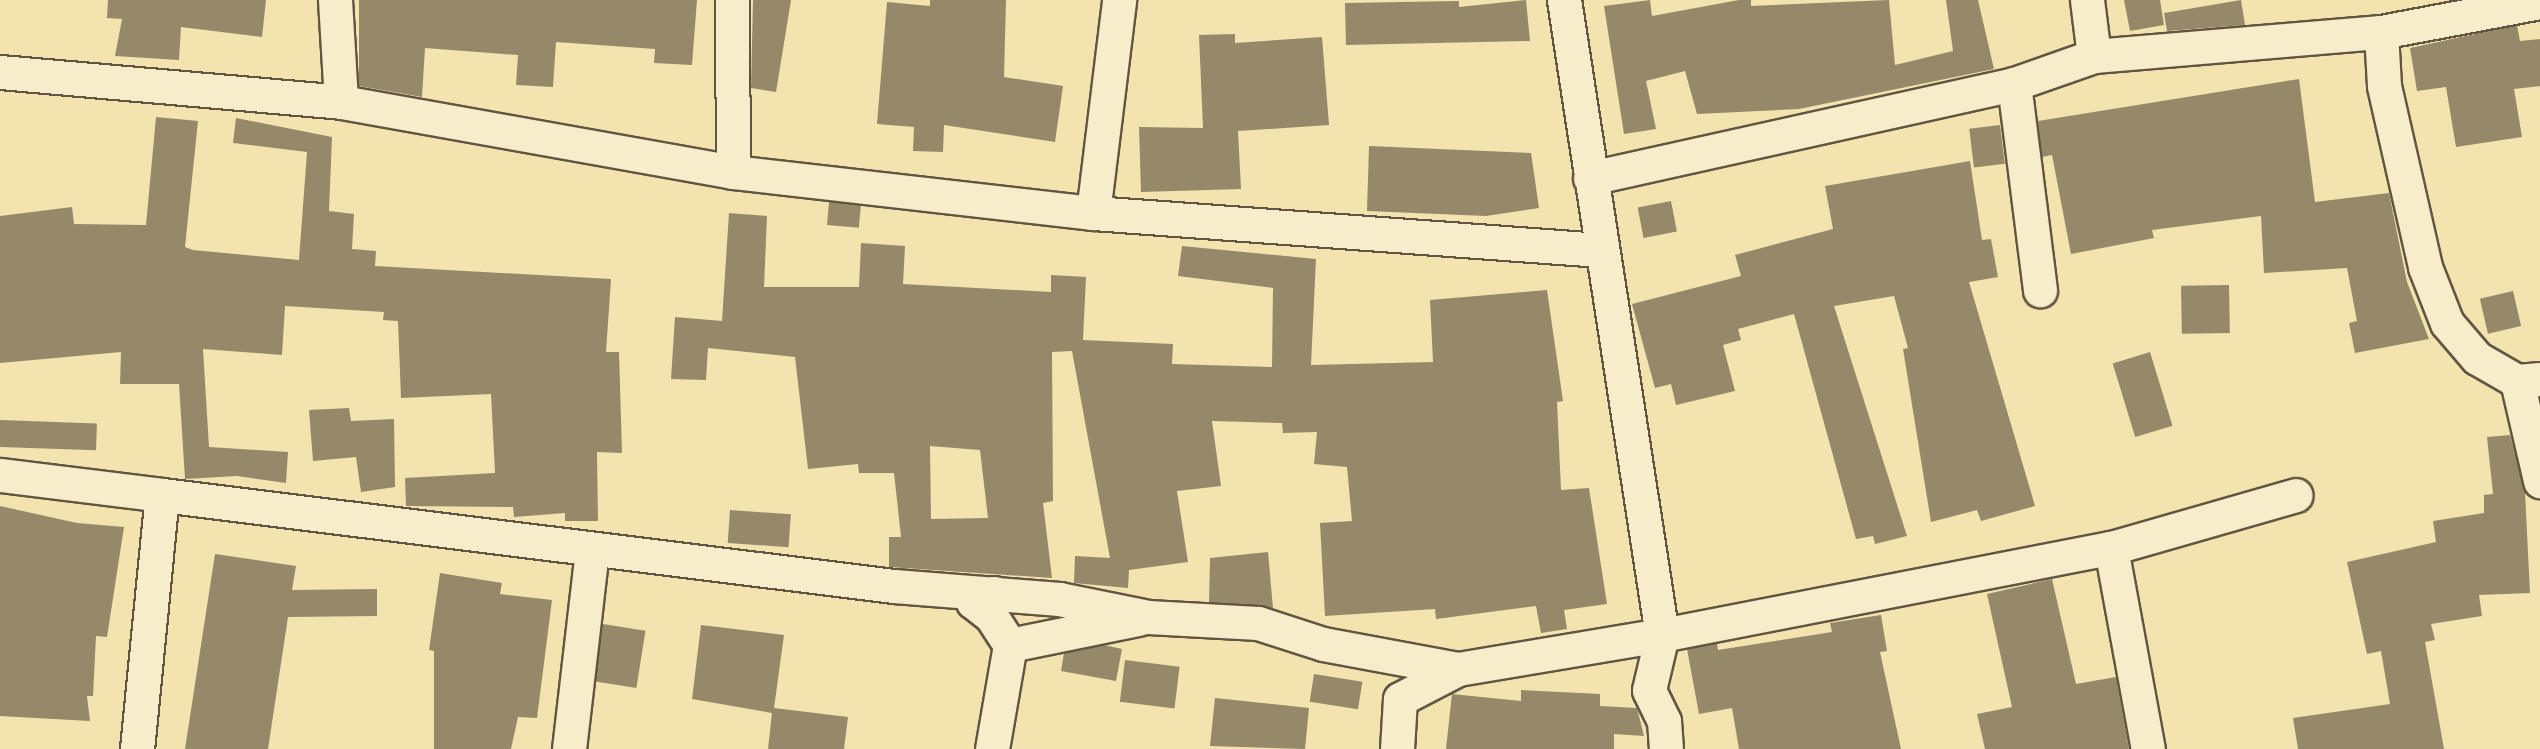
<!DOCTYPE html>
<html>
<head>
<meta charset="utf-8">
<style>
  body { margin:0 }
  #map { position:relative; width:2540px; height:749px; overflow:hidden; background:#f3e3af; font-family:"Gentium Book Plus",serif }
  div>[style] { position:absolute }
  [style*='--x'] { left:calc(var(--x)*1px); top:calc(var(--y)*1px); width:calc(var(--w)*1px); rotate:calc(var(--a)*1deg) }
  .building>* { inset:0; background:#968969; transform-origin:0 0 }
  .roads { filter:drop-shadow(2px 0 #625642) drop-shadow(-2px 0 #625642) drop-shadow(0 2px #625642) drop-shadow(0 -2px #625642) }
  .minor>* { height:33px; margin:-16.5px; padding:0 16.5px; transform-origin:16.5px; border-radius:16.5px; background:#f7edcb }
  span { translate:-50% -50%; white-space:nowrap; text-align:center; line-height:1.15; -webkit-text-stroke:6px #f7edcb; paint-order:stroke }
</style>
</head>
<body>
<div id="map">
  <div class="building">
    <i style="clip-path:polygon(108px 0,266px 0,262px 37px,181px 27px,179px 60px,115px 56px,122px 19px,107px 18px)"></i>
    <i style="clip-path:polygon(359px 0,697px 0,692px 65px,654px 63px,655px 49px,556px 42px,553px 87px,516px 85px,518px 55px,425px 48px,422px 97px,359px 86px)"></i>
    <i style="clip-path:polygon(753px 0,791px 0,776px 92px,751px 88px)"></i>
    <i style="clip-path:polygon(930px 0,1006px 0,1004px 77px,1063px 86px,1055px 142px,944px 125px,943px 152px,913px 151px,914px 127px,877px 124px,887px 2px,930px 6px)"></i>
    <i style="clip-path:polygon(1526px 0,1530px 41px,1346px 45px,1345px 3px,1459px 1px,1459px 7px)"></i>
    <i style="clip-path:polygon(1650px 0,1652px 16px,1739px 0,1751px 0,1751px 6px,1889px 0,1895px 65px,1953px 51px,1946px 0,1978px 0,1994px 69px,1799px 109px,1697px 114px,1685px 71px,1646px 81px,1656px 129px,1624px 134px,1604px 6px)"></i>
    <i style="clip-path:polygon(2124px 0,2160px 0,2164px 25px,2130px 31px)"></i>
    <i style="clip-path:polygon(2241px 0,2245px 25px,2167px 31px,2164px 13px)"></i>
    <i style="clip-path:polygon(2517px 25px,2520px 41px,2540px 39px,2540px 86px,2514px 89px,2522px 137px,2456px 147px,2446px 87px,2417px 91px,2410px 48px)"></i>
    <i style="clip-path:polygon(1235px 34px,1235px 43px,1322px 37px,1329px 125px,1238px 131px,1241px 189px,1141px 192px,1139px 127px,1203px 128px,1199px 35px)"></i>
    <i style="clip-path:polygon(2299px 79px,2315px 202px,2389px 193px,2407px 282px,2429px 339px,2355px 353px,2349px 323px,2357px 321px,2347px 268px,2264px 273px,2261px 216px,2152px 230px,2154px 238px,2071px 254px,2052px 155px,2042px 157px,2038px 121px)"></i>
    <i style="clip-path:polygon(156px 117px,198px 121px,185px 247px,193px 250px,299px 260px,307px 152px,233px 143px,236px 118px,332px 137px,329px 211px,354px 214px,352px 249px,376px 251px,375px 266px,611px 279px,606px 352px,619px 352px,622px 453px,597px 452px,598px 521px,565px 521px,565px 513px,514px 517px,513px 507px,406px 506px,405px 478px,495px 473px,491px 394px,401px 398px,398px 321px,383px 320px,384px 312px,285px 306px,282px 355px,203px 349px,209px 447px,288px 452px,286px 483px,237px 476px,185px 479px,179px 384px,120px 384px,121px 352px,0 363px,0 216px,72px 207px,74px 224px,146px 225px)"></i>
    <i style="left:2000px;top:125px;width:39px;height:31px;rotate:83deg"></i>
    <i style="clip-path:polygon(1369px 146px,1531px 153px,1539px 208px,1486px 216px,1367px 211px)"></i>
    <i style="clip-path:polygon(1970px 161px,1982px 240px,1991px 239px,1998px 277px,1969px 282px,2035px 506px,1981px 521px,1977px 510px,1931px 522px,1903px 349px,1908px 348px,1894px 296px,1834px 306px,1907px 536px,1875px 544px,1873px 536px,1856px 539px,1794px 314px,1738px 329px,1741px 340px,1723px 345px,1735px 391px,1676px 405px,1671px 384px,1655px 388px,1632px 304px,1741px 276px,1735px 255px,1833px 229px,1825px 186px)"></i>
    <i style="left:1671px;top:201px;width:31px;height:34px;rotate:79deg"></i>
    <i style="left:829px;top:202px;width:32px;height:23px;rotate:5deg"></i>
    <i style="clip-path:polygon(evenodd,729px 213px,767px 216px,764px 287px,859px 287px,861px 243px,905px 246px,903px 284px,1051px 292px,1051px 275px,1086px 277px,1083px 340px,1173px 344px,1172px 364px,1272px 367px,1273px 288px,1178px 276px,1182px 246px,1316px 259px,1311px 365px,1433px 362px,1430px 300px,1547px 290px,1563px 401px,1557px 402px,1561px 490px,1589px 488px,1607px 604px,1564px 610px,1567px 629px,1541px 633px,1536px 606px,1436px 619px,1435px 609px,1325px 616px,1320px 523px,1352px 521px,1347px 467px,1314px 464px,1317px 432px,1283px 433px,1282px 423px,1212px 421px,1221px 486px,1177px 491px,1188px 562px,1129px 570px,1128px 588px,1074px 583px,1075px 556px,1110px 558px,1072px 351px,1052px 352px,1053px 501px,1043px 503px,1052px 578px,889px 567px,889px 537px,901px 537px,894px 473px,859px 473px,858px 464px,808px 469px,795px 357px,708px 348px,706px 380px,671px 379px,675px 317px,722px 321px,729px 213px,930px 446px,980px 450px,988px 518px,931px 519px,930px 446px)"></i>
    <i style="left:2229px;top:285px;width:48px;height:48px;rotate:89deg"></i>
    <i style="left:2513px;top:291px;width:36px;height:34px;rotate:77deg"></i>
    <i style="left:2150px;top:352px;width:77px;height:39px;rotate:73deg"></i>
    <i style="clip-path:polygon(349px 408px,351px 421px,394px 419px,395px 487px,361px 492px,356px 457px,313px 461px,309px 410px)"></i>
    <i style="left:0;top:420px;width:97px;height:27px;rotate:2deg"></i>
    <i style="clip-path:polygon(2510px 435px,2525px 492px,2530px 593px,2479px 595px,2482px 616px,2431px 624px,2435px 640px,2425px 642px,2444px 749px,2298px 749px,2293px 718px,2390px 704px,2381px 651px,2367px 654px,2347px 562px,2436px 542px,2433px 521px,2484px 513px,2484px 495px,2493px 494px,2487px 437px)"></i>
    <i style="clip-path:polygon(0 506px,77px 523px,124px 527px,107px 637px,96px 636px,93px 696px,87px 696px,90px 721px,0 716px)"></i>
    <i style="left:730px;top:510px;width:61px;height:33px;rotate:4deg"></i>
    <i style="clip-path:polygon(1268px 552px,1273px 608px,1209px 602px,1210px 558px)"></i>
    <i style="clip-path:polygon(215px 554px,296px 566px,292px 590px,377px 589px,377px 616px,288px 617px,268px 749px,185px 749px)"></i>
    <i style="clip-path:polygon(440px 573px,502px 583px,500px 594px,552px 600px,537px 718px,518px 717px,511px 749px,434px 749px,434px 651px,429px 650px)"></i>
    <i style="clip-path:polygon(2052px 579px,2076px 684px,2116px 677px,2129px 749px,1985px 749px,1977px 714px,2012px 707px,1987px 594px)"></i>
    <i style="clip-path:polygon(1881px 615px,1887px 651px,1880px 652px,1901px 749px,1739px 749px,1732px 708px,1699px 714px,1687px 649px,1717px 643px,1718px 650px,1832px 632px,1830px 623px)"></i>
    <i style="left:603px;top:624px;width:43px;height:58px;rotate:9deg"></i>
    <i style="clip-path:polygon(701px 625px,784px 635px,774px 708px,848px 717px,844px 749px,768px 749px,772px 713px,692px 699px)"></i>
    <i style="clip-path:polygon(1104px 645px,1122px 649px,1116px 681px,1061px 671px,1064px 653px)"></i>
    <i style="left:1125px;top:660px;width:55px;height:42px;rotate:7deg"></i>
    <i style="left:1314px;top:674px;width:49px;height:28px;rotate:9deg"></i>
    <i style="clip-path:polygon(1521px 690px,1600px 694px,1600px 706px,1637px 708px,1644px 736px,1614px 734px,1614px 749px,1446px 749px,1452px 694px,1521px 701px)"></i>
    <i style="clip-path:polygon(1215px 698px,1309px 708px,1305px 749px,1210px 746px)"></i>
  </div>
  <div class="roads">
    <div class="minor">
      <i style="--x:335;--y:0;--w:102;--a:86.6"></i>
      <i style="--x:732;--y:0;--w:172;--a:89.7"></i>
      <i style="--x:2087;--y:0;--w:56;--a:82.9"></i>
      <i style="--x:2381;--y:32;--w:54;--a:86.8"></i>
      <i style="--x:2384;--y:86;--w:186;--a:77.2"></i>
      <i style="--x:2425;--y:267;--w:60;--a:68.6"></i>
      <i style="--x:2447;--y:323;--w:46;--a:49.4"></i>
      <i style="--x:2477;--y:358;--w:46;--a:29.9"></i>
      <i style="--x:2517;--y:381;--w:23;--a:-5"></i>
      <i style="--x:0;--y:72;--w:342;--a:5"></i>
      <i style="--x:341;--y:102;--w:398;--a:10.1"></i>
      <i style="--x:733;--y:172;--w:362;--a:6.5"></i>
      <i style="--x:1093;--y:213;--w:509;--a:4.17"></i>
      <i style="--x:2014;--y:84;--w:208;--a:82.8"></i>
      <i style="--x:1590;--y:178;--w:434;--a:-12.5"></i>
      <i style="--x:2014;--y:84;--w:85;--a:-19.3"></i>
      <i style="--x:2094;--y:56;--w:288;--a:-4.8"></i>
      <i style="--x:2381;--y:32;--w:162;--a:-10.7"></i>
      <i style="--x:1093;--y:213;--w:215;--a:-83"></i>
      <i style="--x:2517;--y:381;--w:103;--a:77"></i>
      <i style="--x:0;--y:475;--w:163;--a:7"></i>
      <i style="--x:2111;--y:548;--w:204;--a:79.6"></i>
      <i style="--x:1010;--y:645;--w:131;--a:-11.5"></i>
      <i style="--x:137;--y:749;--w:255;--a:-84.4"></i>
      <i style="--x:162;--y:495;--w:738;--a:7.09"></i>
      <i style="--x:894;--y:586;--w:166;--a:4.5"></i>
      <i style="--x:1059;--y:599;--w:91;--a:11.4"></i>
      <i style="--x:1148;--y:617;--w:110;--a:3.1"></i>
      <i style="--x:1258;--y:623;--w:68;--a:17.9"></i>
      <i style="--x:1323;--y:644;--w:137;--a:10.5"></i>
      <i style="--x:1458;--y:669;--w:207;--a:-9.5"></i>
      <i style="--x:1662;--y:635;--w:643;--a:-98.77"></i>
      <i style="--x:569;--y:749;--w:200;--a:-83.4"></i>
      <i style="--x:992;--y:749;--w:106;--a:-80.2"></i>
      <i style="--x:1010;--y:645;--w:35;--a:-123"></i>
      <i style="--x:991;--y:616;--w:23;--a:-142"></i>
      <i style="--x:973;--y:602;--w:23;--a:-23"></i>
      <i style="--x:1397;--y:749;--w:50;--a:-86.6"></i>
      <i style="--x:1400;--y:699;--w:65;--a:-27.3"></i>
      <i style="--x:1666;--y:749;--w:28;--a:-94"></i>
      <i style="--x:1664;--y:721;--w:34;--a:-116"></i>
      <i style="--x:1649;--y:690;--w:57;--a:-76.7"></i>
      <i style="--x:1662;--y:635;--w:457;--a:-11"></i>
      <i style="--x:2111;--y:548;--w:192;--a:-16"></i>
    </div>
  </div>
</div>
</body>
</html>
